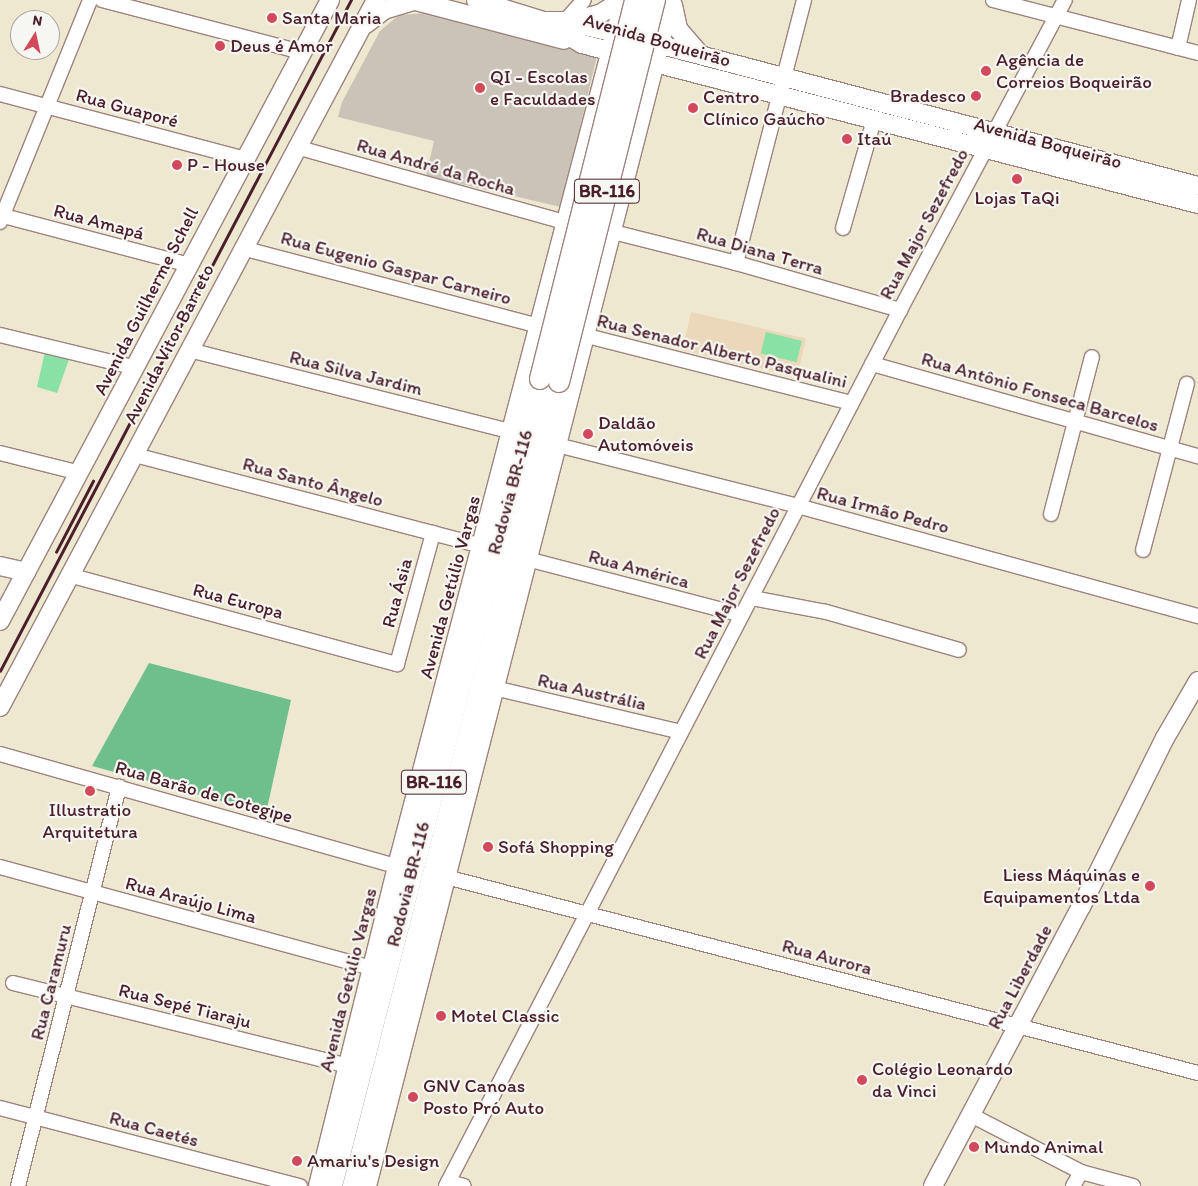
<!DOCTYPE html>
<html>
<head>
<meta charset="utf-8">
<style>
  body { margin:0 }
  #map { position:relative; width:1198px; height:1186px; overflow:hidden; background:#eee8d1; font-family:Itim,sans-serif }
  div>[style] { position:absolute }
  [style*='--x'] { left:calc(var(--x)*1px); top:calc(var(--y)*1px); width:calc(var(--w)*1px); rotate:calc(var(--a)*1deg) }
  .built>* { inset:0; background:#ebd8ba; transform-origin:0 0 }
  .industrial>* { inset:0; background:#cbc3b8 }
  .green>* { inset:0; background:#89e1a6; transform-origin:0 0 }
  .forest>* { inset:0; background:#6ebf8b }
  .roads { filter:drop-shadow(1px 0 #9c847e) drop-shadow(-1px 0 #9c847e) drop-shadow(0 1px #9c847e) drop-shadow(0 -1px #9c847e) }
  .minor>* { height:14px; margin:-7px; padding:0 7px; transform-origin:7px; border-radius:7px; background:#fff }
  .major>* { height:18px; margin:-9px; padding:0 9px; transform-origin:9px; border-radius:9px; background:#fff }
  .highway>* { height:20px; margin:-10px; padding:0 10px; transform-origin:10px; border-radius:10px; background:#fff }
  .rail>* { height:2.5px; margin:-1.25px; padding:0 1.25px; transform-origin:1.25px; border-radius:1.25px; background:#4a1f2b }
  .bridges { filter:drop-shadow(1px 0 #9c847e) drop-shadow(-1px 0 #9c847e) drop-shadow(0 1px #9c847e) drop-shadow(0 -1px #9c847e) }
  .highway-bridge>* { height:20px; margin:-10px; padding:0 10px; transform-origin:10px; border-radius:10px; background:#fff }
  .dots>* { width:14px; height:14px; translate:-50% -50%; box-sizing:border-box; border:2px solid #f6f6f2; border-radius:50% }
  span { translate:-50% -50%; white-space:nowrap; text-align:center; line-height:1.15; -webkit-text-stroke:4.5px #f6f6f2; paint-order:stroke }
  .shield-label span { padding:1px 4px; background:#f6f6f2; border:1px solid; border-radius:4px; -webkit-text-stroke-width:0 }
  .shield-label { font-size:18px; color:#4a1f2b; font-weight:700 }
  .poi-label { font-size:19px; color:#4a1f2b }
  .left { translate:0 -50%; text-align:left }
  .right { translate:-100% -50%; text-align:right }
  .street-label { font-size:19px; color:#4a1f2b }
  .north { position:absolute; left:10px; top:10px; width:50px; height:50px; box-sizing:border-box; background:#f6f6f2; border:1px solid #b1a0a2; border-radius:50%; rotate:10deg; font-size:14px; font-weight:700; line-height:20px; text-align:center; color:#4a1f2b }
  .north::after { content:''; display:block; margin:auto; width:18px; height:22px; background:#d1495b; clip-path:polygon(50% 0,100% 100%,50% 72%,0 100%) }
</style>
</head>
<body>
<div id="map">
  <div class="built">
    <i style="left:691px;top:312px;width:118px;height:39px;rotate:13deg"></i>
  </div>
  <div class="industrial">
    <i style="clip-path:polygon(427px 13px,597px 56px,561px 207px,426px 176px,434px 141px,338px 117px,342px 102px,380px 31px,399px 15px)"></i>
  </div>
  <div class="green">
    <i style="left:766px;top:332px;width:37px;height:22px;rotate:14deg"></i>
    <i style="clip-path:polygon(46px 347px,71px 354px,57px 393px,37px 387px)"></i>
  </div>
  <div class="forest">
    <i style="clip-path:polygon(149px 663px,291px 700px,266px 813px,92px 766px)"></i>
  </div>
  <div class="roads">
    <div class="minor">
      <i style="--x:102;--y:0;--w:206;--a:14.6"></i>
      <i style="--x:993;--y:0;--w:212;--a:14.5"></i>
      <i style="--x:565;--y:21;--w:28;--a:-48"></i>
      <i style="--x:1178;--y:48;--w:49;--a:-77.1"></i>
      <i style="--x:0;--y:94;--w:251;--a:14.8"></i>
      <i style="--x:296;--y:147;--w:279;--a:15.6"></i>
      <i style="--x:0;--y:215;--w:196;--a:14.8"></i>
      <i style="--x:0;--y:222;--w:240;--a:-67.9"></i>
      <i style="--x:843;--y:228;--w:112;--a:-74"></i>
      <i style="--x:609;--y:231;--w:131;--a:14.1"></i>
      <i style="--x:736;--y:263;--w:171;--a:16"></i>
      <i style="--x:242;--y:248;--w:308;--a:14.7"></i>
      <i style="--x:736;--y:263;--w:272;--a:-75.5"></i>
      <i style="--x:0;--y:335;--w:140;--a:13.6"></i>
      <i style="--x:583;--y:335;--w:277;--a:14.2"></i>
      <i style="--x:189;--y:350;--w:334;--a:14.2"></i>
      <i style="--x:872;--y:364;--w:339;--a:15.8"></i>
      <i style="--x:557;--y:445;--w:249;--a:14.2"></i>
      <i style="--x:798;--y:506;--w:415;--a:15.4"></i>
      <i style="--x:0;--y:453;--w:82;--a:14"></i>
      <i style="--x:135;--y:455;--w:358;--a:14.7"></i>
      <i style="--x:1051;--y:514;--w:162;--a:-75.4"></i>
      <i style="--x:1143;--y:550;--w:172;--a:-75.2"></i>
      <i style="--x:527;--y:559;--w:222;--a:14.6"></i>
      <i style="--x:69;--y:575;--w:340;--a:15.2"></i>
      <i style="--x:397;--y:664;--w:136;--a:-74.6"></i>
      <i style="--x:752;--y:598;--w:75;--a:10.7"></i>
      <i style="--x:826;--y:612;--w:138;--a:15.9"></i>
      <i style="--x:494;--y:688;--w:192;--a:13.2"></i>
      <i style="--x:0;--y:754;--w:412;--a:15.8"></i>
      <i style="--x:0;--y:867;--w:386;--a:15.2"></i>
      <i style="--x:446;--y:877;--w:777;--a:14.61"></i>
      <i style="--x:13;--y:983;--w:346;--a:13.9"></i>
      <i style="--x:0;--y:1108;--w:310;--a:14.6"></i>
      <i style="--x:971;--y:1115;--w:124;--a:27.4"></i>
      <i style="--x:1081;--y:1172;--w:54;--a:15.1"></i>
      <i style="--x:448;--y:1182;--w:16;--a:14"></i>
      <i style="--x:18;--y:1186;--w:412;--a:-75.8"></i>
      <i style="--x:446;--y:1186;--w:987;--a:-62.6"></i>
      <i style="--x:900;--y:310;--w:351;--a:-62"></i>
      <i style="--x:1073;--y:1186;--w:16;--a:-60"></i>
    </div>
    <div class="major">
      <i style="--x:412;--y:0;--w:157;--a:14.7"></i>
      <i style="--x:476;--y:0;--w:71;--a:17.2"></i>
      <i style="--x:544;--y:21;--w:19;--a:0"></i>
      <i style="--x:563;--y:21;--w:54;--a:12.8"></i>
      <i style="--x:616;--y:33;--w:602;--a:14.73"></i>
      <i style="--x:673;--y:5;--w:25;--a:78"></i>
      <i style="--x:678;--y:29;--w:33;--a:49"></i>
      <i style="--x:573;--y:21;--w:28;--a:-15"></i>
      <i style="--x:600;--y:14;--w:26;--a:-32"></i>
      <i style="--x:545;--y:22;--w:43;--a:30.7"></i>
      <i style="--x:582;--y:44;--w:636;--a:14.56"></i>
      <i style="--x:366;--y:24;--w:23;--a:-38"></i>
      <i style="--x:384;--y:10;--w:31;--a:-17"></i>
      <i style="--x:0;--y:566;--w:27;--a:13"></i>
      <i style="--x:0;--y:621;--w:703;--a:-62.01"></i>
      <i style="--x:0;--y:707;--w:801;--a:-61.99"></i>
      <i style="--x:318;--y:1186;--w:330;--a:-76.1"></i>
      <i style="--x:397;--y:866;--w:895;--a:-75.31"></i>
      <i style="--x:367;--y:1186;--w:1224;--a:-75.62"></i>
      <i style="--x:933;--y:1186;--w:316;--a:-62.1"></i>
      <i style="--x:1081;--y:907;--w:189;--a:-63.6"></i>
      <i style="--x:1165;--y:738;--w:66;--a:-59.9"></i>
    </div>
    <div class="highway">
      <i style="--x:332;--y:1186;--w:833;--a:-75.55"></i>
      <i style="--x:353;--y:1186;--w:830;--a:-75.63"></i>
    </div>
  </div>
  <div class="rail">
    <i style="--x:56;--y:552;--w:80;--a:-62.5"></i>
    <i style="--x:0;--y:671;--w:757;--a:-62.39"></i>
  </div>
  <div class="bridges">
    <div class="highway-bridge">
      <i style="--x:540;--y:379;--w:391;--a:-75.9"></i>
      <i style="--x:559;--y:382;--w:394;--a:-75.9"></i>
    </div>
  </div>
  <div class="dots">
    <i style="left:272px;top:18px;background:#d1495b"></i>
    <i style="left:220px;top:46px;background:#d1495b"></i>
    <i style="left:986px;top:71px;background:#d1495b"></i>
    <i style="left:480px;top:88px;background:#d1495b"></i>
    <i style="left:976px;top:96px;background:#d1495b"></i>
    <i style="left:693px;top:108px;background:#d1495b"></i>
    <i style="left:847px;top:139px;background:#d1495b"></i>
    <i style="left:177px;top:165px;background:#d1495b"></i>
    <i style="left:1017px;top:179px;background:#d1495b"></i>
    <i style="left:588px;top:434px;background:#d1495b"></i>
    <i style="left:90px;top:791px;background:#d1495b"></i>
    <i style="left:488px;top:847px;background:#d1495b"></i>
    <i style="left:1150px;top:886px;background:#d1495b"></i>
    <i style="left:441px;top:1016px;background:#d1495b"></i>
    <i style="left:862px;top:1080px;background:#d1495b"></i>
    <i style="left:413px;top:1097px;background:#d1495b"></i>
    <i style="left:974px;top:1147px;background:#d1495b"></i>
    <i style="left:297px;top:1161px;background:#d1495b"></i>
  </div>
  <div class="shield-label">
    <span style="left:607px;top:191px">BR-116</span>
    <span style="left:434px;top:782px">BR-116</span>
  </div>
  <div class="poi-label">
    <span class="left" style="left:282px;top:18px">Santa Maria</span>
    <span class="left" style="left:230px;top:46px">Deus é Amor</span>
    <span class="left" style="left:996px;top:71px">Agência de<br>Correios Boqueirão</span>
    <span class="left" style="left:490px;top:88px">QI - Escolas<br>e Faculdades</span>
    <span class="right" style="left:966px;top:96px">Bradesco</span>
    <span class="left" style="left:703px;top:108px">Centro<br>Clínico Gaúcho</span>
    <span class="left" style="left:857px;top:139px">Itaú</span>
    <span class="left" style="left:187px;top:165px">P - House</span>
    <span style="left:1017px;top:198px">Lojas TaQi</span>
    <span class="left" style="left:598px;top:434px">Daldão<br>Automóveis</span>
    <span style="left:90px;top:821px">Illustratio<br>Arquitetura</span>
    <span class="left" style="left:498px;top:847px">Sofá Shopping</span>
    <span class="right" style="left:1140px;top:886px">Liess Máquinas e<br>Equipamentos Ltda</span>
    <span class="left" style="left:451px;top:1016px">Motel Classic</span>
    <span class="left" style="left:872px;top:1080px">Colégio Leonardo<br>da Vinci</span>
    <span class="left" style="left:423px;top:1097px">GNV Canoas<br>Posto Pró Auto</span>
    <span class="left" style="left:984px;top:1147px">Mundo Animal</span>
    <span class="left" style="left:307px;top:1161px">Amariu's Design</span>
  </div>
  <div class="street-label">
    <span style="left:657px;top:40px;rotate:16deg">Avenida Boqueirão</span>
    <span style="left:127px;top:108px;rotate:15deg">Rua Guaporé</span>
    <span style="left:1048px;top:143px;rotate:15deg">Avenida Boqueirão</span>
    <span style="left:436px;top:167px;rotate:16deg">Rua André da Rocha</span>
    <span style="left:99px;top:222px;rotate:15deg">Rua Amapá</span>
    <span style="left:924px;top:224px;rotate:-62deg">Rua Major Sezefredo</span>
    <span style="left:760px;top:251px;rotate:16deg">Rua Diana Terra</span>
    <span style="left:396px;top:268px;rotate:15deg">Rua Eugenio Gaspar Carneiro</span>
    <span style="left:146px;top:301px;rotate:-63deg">Avenida Guilherme Schell</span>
    <span style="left:169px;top:344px;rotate:-63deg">Avenida Vitor Barreto</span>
    <span style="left:722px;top:351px;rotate:14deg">Rua Senador Alberto Pasqualini</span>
    <span style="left:356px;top:373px;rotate:14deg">Rua Silva Jardim</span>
    <span style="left:1040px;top:392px;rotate:16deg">Rua Antônio Fonseca Barcelos</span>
    <span style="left:313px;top:482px;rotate:15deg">Rua Santo Ângelo</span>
    <span style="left:510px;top:492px;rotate:-75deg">Rodovia BR-116</span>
    <span style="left:883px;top:510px;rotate:15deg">Rua Irmão Pedro</span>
    <span style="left:639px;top:569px;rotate:15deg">Rua América</span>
    <span style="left:737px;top:583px;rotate:-63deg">Rua Major Sezefredo</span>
    <span style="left:450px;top:587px;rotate:-75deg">Avenida Getúlio Vargas</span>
    <span style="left:397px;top:593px;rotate:-75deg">Rua Ásia</span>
    <span style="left:238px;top:601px;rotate:15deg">Rua Europa</span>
    <span style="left:592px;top:692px;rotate:13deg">Rua Austrália</span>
    <span style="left:204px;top:792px;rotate:16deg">Rua Barão de Cotegipe</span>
    <span style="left:408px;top:884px;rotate:-76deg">Rodovia BR-116</span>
    <span style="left:191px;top:900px;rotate:15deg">Rua Araújo Lima</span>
    <span style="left:827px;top:957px;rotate:15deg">Rua Aurora</span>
    <span style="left:1020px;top:977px;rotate:-62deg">Rua Liberdade</span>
    <span style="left:348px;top:980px;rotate:-76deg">Avenida Getúlio Vargas</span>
    <span style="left:51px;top:982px;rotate:-76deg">Rua Caramuru</span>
    <span style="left:185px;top:1006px;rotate:14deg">Rua Sepé Tiaraju</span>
    <span style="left:154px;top:1129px;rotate:15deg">Rua Caetés</span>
  </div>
  <div class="north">N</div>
</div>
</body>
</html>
